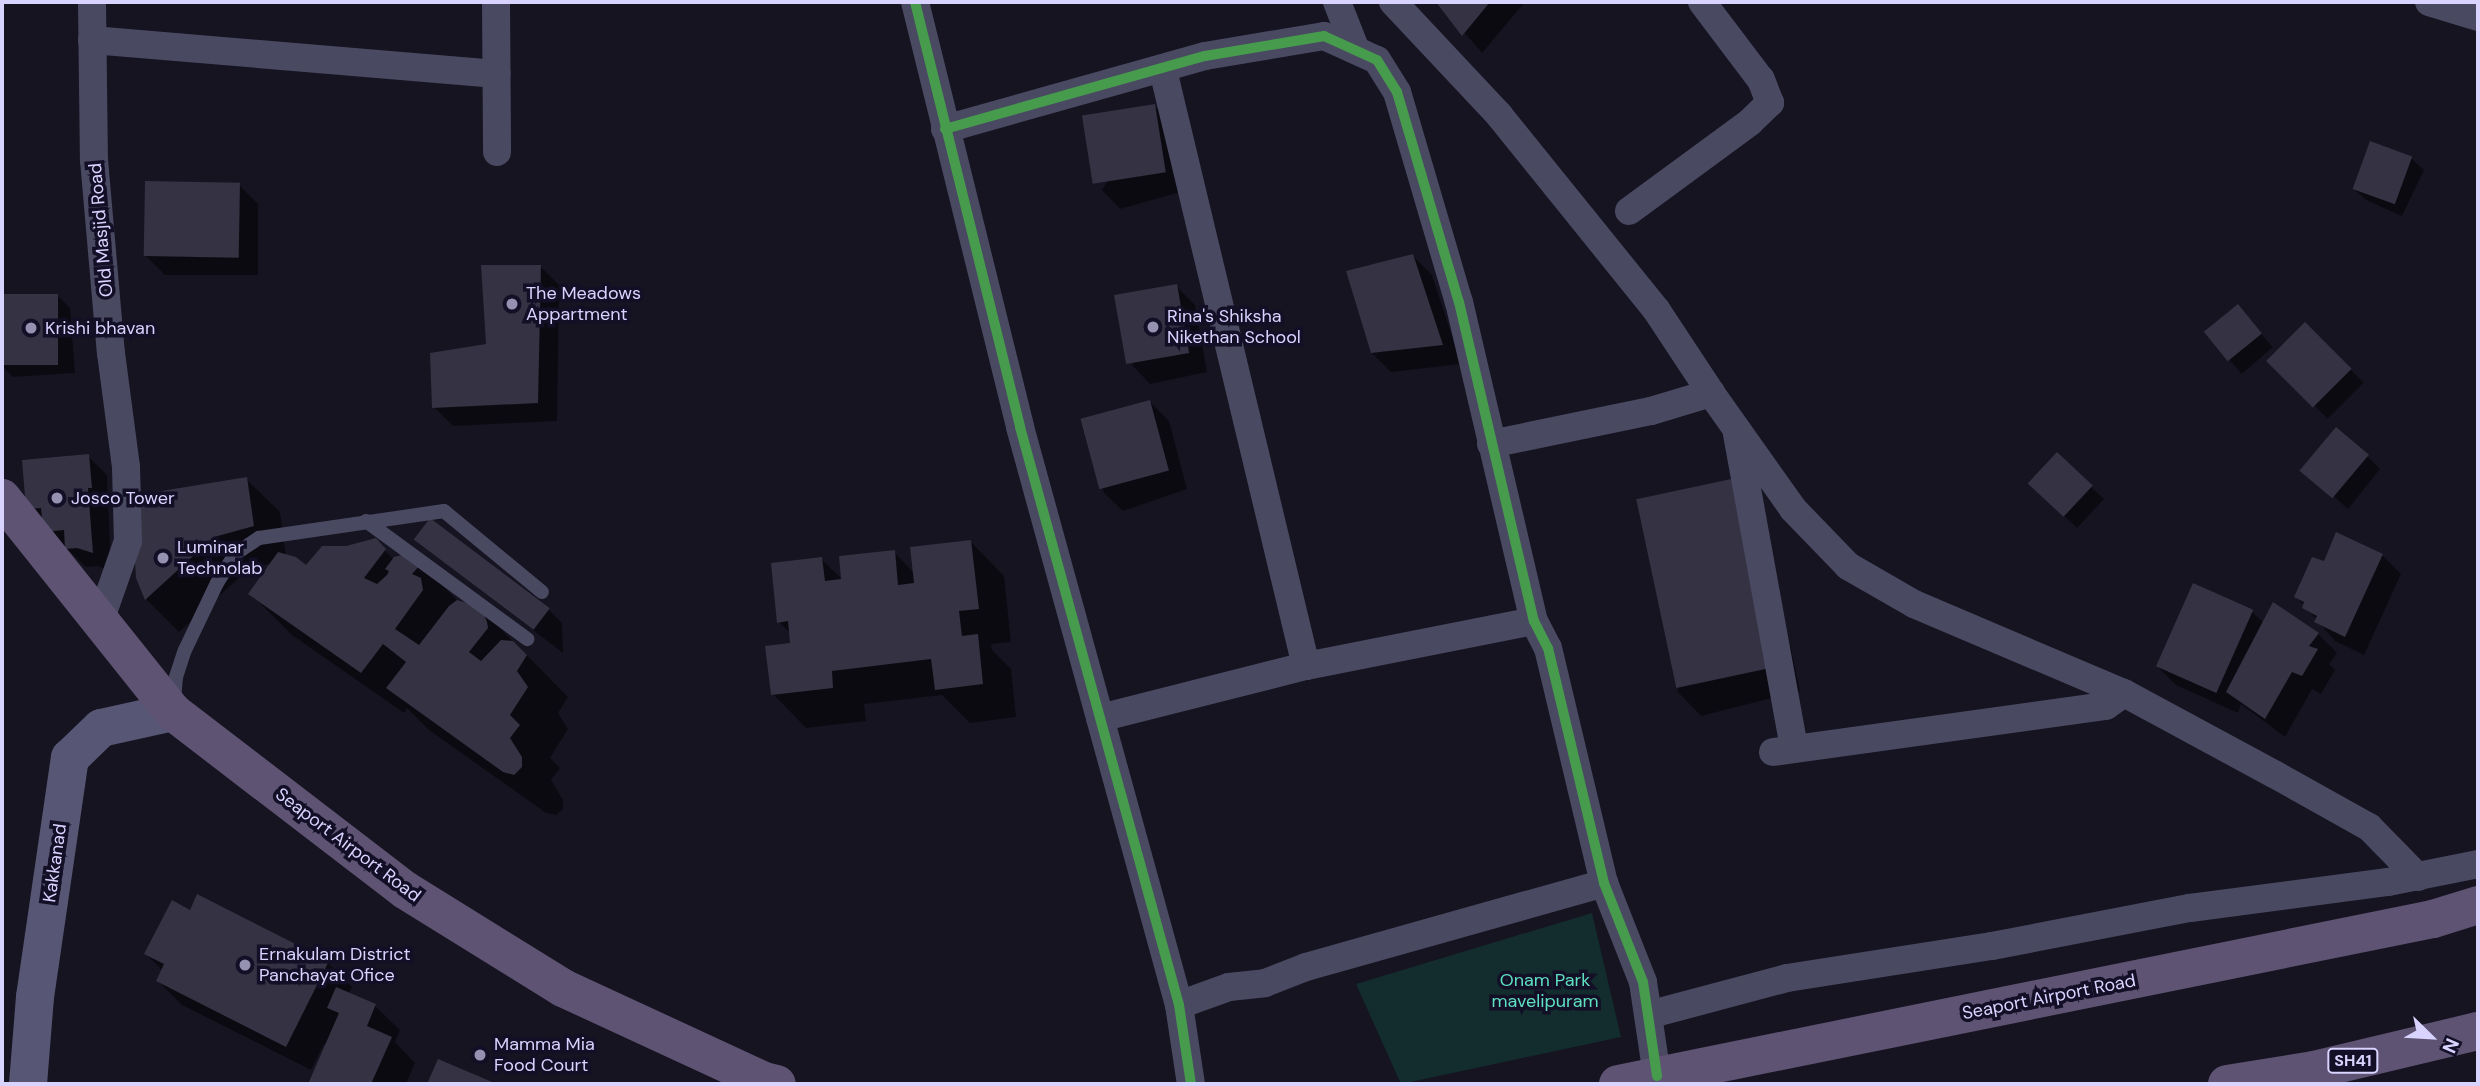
<!DOCTYPE html>
<html>
<head>
<meta charset="utf-8">
<style>
  body { margin:0 }
  #map { position:relative; width:2480px; height:1086px; overflow:hidden; background:#161421; font-family:"DM Sans",sans-serif }
  div>[style] { position:absolute }
  [style*='--x'] { left:calc(var(--x)*1px); top:calc(var(--y)*1px); width:calc(var(--w)*1px); rotate:calc(var(--a)*1deg) }
  .green>* { inset:0; background:#132c2d }
  .shadow>* { inset:0; background:#0007; transform-origin:0 0 }
  .building>* { inset:0; background:#343243; transform-origin:0 0 }
  .service>* { height:14px; margin:-7px; padding:0 7px; transform-origin:7px; border-radius:7px; background:#4a4962 }
  .minor>* { height:28px; margin:-14px; padding:0 14px; transform-origin:14px; border-radius:14px; background:#4a4962 }
  .secondary>* { height:38px; margin:-19px; padding:0 19px; transform-origin:19px; border-radius:19px; background:#575674 }
  .primary>* { height:38px; margin:-19px; padding:0 19px; transform-origin:19px; border-radius:19px; background:#5e5373 }
  .cycleway>* { height:10px; margin:-5px; padding:0 5px; transform-origin:5px; border-radius:5px; background:#469c4c }
  .dots>* { width:19px; height:19px; translate:-50% -50%; box-sizing:border-box; border:4px solid #130f26; border-radius:50% }
  span { translate:-50% -50%; white-space:nowrap; text-align:center; line-height:1.15; -webkit-text-stroke:7px #130f26; paint-order:stroke }
  .shield-label span { padding:2px 5px; background:#130f26; border:2px solid; border-radius:5px; -webkit-text-stroke-width:0 }
  .shield-label { font-size:16px; color:#d9d4ff; font-weight:700 }
  .street-label { font-size:18px; color:#d9d4ff }
  .poi-label { font-size:18px; color:#d9d4ff }
  .left { translate:0 -50%; text-align:left }
  .park-label { font-size:18px; color:#5fe0c0 }
  .frame { position:absolute; inset:0; border:4px solid #d9d4ff; pointer-events:none }
  .north { position:absolute; left:2396px; top:1002px; width:70px; height:70px; -webkit-text-stroke:5px #130f26; paint-order:stroke; rotate:114deg; font-size:19px; font-weight:700; line-height:28px; text-align:center; color:#d9d4ff }
  .north::after { content:''; display:block; margin:auto; width:24px; height:32px; background:#d9d4ff; clip-path:polygon(50% 0,100% 100%,50% 72%,0 100%) }
</style>
</head>
<body>
<div id="map">
  <div class="green">
    <i style="clip-path:polygon(1592px 913px,1621px 1037px,1401px 1084px,1356px 984px)"></i>
  </div>
  <div class="shadow">
    <i style="clip-path:polygon(1438px 2px,1525px 2px,1482px 53px)"></i>
    <i style="clip-path:polygon(1154px 106px,1173px 125px,1184px 191px,1120px 209px,1102px 190px)"></i>
    <i style="clip-path:polygon(2411px 158px,2424px 170px,2402px 216px,2366px 200px,2353px 188px)"></i>
    <i style="clip-path:polygon(239px 185px,258px 204px,258px 275px,165px 275px,146px 256px)"></i>
    <i style="clip-path:polygon(1413px 256px,1432px 275px,1461px 364px,1391px 372px,1372px 353px)"></i>
    <i style="clip-path:polygon(540px 266px,559px 285px,557px 421px,453px 426px,434px 407px,488px 345px)"></i>
    <i style="clip-path:polygon(1176px 286px,1195px 305px,1207px 372px,1150px 384px,1132px 365px)"></i>
    <i style="clip-path:polygon(57px 295px,70px 308px,75px 373px,13px 377px,2px 366px,2px 296px)"></i>
    <i style="left:2238px;top:307px;width:53px;height:41px;rotate:49deg"></i>
    <i style="left:2305px;top:324px;width:83px;height:51px;rotate:45deg"></i>
    <i style="clip-path:polygon(1150px 402px,1169px 421px,1187px 489px,1123px 511px,1104px 493px,1083px 420px)"></i>
    <i style="clip-path:polygon(2056px 455px,2104px 499px,2077px 528px,2039px 492px)"></i>
    <i style="clip-path:polygon(88px 456px,107px 475px,111px 571px,97px 566px,86px 567px,68px 550px,64px 550px,28px 508px)"></i>
    <i style="clip-path:polygon(2368px 457px,2380px 469px,2348px 509px,2302px 469px)"></i>
    <i style="clip-path:polygon(246px 479px,280px 512px,286px 556px,306px 568px,347px 548px,375px 540px,394px 560px,421px 564px,460px 603px,481px 609px,568px 697px,558px 713px,568px 729px,550px 758px,560px 768px,551px 780px,563px 800px,563px 809px,556px 815px,546px 813px,429px 730px,407px 708px,404px 713px,292px 635px,250px 593px,272px 563px,248px 570px,179px 632px,146px 599px,138px 578px)"></i>
    <i style="clip-path:polygon(1760px 504px,1800px 691px,1701px 716px,1677px 691px)"></i>
    <i style="clip-path:polygon(416px 540px,549px 610px,562px 623px,563px 653px)"></i>
    <i style="clip-path:polygon(971px 542px,1004px 576px,1011px 642px,991px 644px,992px 650px,1011px 669px,1016px 717px,970px 723px,942px 695px,864px 704px,866px 721px,806px 728px,773px 694px,792px 644px,791px 634px,779px 622px,821px 559px,843px 580px,894px 552px,914px 573px)"></i>
    <i style="clip-path:polygon(2382px 555px,2401px 574px,2364px 655px,2335px 641px,2296px 596px,2324px 563px)"></i>
    <i style="clip-path:polygon(2252px 612px,2264px 623px,2318px 634px,2337px 653px,2329px 664px,2335px 670px,2321px 694px,2312px 689px,2285px 737px,2241px 704px,2238px 713px,2176px 685px,2157px 666px)"></i>
    <i style="clip-path:polygon(191px 912px,328px 963px,352px 987px,349px 994px,375px 1006px,400px 1030px,395px 1042px,415px 1063px,406px 1084px,310px 1084px,327px 1045px,324px 1044px,311px 1070px,182px 1005px,158px 981px,163px 971px,146px 954px)"></i>
  </div>
  <div class="building">
    <i style="clip-path:polygon(1436px 2px,1490px 2px,1462px 36px)"></i>
    <i style="left:1155px;top:104px;width:69px;height:74px;rotate:81deg"></i>
    <i style="left:2370px;top:141px;width:45px;height:51px;rotate:20deg"></i>
    <i style="left:145px;top:181px;width:95px;height:75px;rotate:1deg"></i>
    <i style="clip-path:polygon(1413px 254px,1443px 345px,1371px 353px,1346px 271px)"></i>
    <i style="clip-path:polygon(481px 265px,541px 265px,538px 403px,432px 408px,430px 353px,486px 344px)"></i>
    <i style="left:1177px;top:284px;width:70px;height:64px;rotate:80deg"></i>
    <i style="left:2px;top:294px;width:56px;height:71px"></i>
    <i style="left:2238px;top:304px;width:38px;height:44px;rotate:51deg"></i>
    <i style="left:2305px;top:322px;width:66px;height:55px;rotate:45deg"></i>
    <i style="left:1150px;top:400px;width:73px;height:72px;rotate:75deg"></i>
    <i style="left:2336px;top:427px;width:43px;height:57px;rotate:40deg"></i>
    <i style="left:2057px;top:452px;width:49px;height:43px;rotate:43deg"></i>
    <i style="clip-path:polygon(89px 454px,92px 488px,88px 488px,93px 553px,77px 548px,65px 549px,64px 530px,43px 532px,41px 508px,26px 509px,22px 460px)"></i>
    <i style="clip-path:polygon(247px 477px,254px 526px,214px 537px,145px 600px,136px 578px,131px 496px)"></i>
    <i style="left:1736px;top:478px;width:193px;height:102px;rotate:78deg"></i>
    <i style="left:430px;top:518px;width:150px;height:27px;rotate:37deg"></i>
    <i style="clip-path:polygon(2336px 532px,2383px 554px,2345px 637px,2314px 622px,2317px 616px,2302px 608px,2304px 602px,2294px 597px,2312px 557px,2324px 561px)"></i>
    <i style="clip-path:polygon(376px 538px,386px 549px,364px 578px,377px 584px,387px 575px,389px 571px,385px 569px,394px 557px,402px 555px,422px 563px,412px 574px,421px 578px,423px 590px,395px 629px,419px 645px,449px 606px,457px 600px,481px 607px,487px 622px,488px 628px,469px 652px,481px 661px,501px 640px,513px 641px,527px 655px,517px 671px,528px 687px,510px 715px,520px 725px,510px 738px,522px 757px,522px 767px,514px 775px,503px 772px,386px 688px,406px 662px,383px 644px,361px 673px,248px 594px,278px 552px,296px 557px,306px 565px,322px 546px,346px 546px)"></i>
    <i style="clip-path:polygon(971px 540px,979px 609px,959px 611px,962px 636px,978px 634px,983px 684px,935px 690px,931px 659px,832px 671px,833px 688px,771px 695px,765px 646px,790px 643px,788px 621px,777px 623px,771px 563px,822px 557px,825px 581px,841px 579px,839px 556px,895px 550px,898px 585px,914px 583px,910px 547px)"></i>
    <i style="left:2193px;top:583px;width:66px;height:91px;rotate:24deg"></i>
    <i style="clip-path:polygon(2273px 602px,2319px 633px,2309px 646px,2318px 649px,2302px 676px,2292px 672px,2265px 719px,2226px 692px)"></i>
    <i style="clip-path:polygon(197px 894px,329px 961px,286px 1047px,156px 981px,164px 964px,144px 954px,172px 900px,190px 910px)"></i>
    <i style="clip-path:polygon(336px 987px,376px 1004px,367px 1026px,392px 1037px,371px 1084px,308px 1084px,339px 1013px,327px 1008px)"></i>
    <i style="clip-path:polygon(438px 1059px,497px 1084px,427px 1084px)"></i>
  </div>
  <div class="service">
    <i style="--x:366;--y:521;--w:200;--a:36.2"></i>
    <i style="--x:174;--y:700;--w:23;--a:-85"></i>
    <i style="--x:176;--y:677;--w:28;--a:-72"></i>
    <i style="--x:185;--y:650;--w:74;--a:-64.5"></i>
    <i style="--x:217;--y:583;--w:34;--a:-58"></i>
    <i style="--x:235;--y:554;--w:29;--a:-34"></i>
    <i style="--x:259;--y:538;--w:187;--a:-8.3"></i>
    <i style="--x:444;--y:511;--w:127;--a:39.6"></i>
  </div>
  <div class="minor">
    <i style="--x:92;--y:2;--w:158;--a:89.3"></i>
    <i style="--x:94;--y:160;--w:194;--a:85"></i>
    <i style="--x:111;--y:353;--w:115;--a:82.5"></i>
    <i style="--x:126;--y:467;--w:74;--a:88.5"></i>
    <i style="--x:128;--y:541;--w:85;--a:109.3"></i>
    <i style="--x:496;--y:2;--w:150;--a:89.6"></i>
    <i style="--x:915;--y:2;--w:438;--a:76.1"></i>
    <i style="--x:1020;--y:427;--w:599;--a:74.62"></i>
    <i style="--x:1179;--y:1005;--w:80;--a:81.4"></i>
    <i style="--x:1337;--y:2;--w:49;--a:68.6"></i>
    <i style="--x:1393;--y:2;--w:155;--a:46.8"></i>
    <i style="--x:1499;--y:115;--w:252;--a:51.1"></i>
    <i style="--x:1657;--y:311;--w:98;--a:56.6"></i>
    <i style="--x:2429;--y:2;--w:51;--a:17"></i>
    <i style="--x:92;--y:40;--w:406;--a:4.8"></i>
    <i style="--x:1163;--y:70;--w:613;--a:76.51"></i>
    <i style="--x:945;--y:129;--w:270;--a:-15.7"></i>
    <i style="--x:1205;--y:56;--w:121;--a:-9.5"></i>
    <i style="--x:1324;--y:36;--w:58;--a:24.4"></i>
    <i style="--x:1377;--y:60;--w:38;--a:58"></i>
    <i style="--x:1397;--y:92;--w:219;--a:73.6"></i>
    <i style="--x:1459;--y:302;--w:328;--a:76.8"></i>
    <i style="--x:1534;--y:621;--w:30;--a:63"></i>
    <i style="--x:1548;--y:648;--w:242;--a:76.6"></i>
    <i style="--x:1604;--y:883;--w:106;--a:68.5"></i>
    <i style="--x:1643;--y:982;--w:95;--a:81.5"></i>
    <i style="--x:1629;--y:211;--w:150;--a:-36.3"></i>
    <i style="--x:1750;--y:122;--w:28;--a:-44"></i>
    <i style="--x:1770;--y:103;--w:25;--a:-111"></i>
    <i style="--x:1761;--y:80;--w:98;--a:-127.1"></i>
    <i style="--x:1737;--y:434;--w:320;--a:79.7"></i>
    <i style="--x:1491;--y:444;--w:163;--a:-11.7"></i>
    <i style="--x:1651;--y:411;--w:63;--a:-16.7"></i>
    <i style="--x:1711;--y:393;--w:142;--a:54.7"></i>
    <i style="--x:1793;--y:509;--w:79;--a:46"></i>
    <i style="--x:1848;--y:566;--w:76;--a:29.9"></i>
    <i style="--x:1914;--y:604;--w:228;--a:23"></i>
    <i style="--x:2124;--y:693;--w:170;--a:28.4"></i>
    <i style="--x:2274;--y:774;--w:109;--a:29.2"></i>
    <i style="--x:2369;--y:827;--w:70;--a:45.6"></i>
    <i style="--x:1100;--y:718;--w:212;--a:-14.2"></i>
    <i style="--x:1306;--y:666;--w:232;--a:-11.2"></i>
    <i style="--x:1773;--y:752;--w:336;--a:-7.9"></i>
    <i style="--x:2106;--y:706;--w:22;--a:-36"></i>
    <i style="--x:1179;--y:1005;--w:53;--a:-19.8"></i>
    <i style="--x:1229;--y:987;--w:36;--a:-6"></i>
    <i style="--x:1265;--y:983;--w:44;--a:-21.3"></i>
    <i style="--x:1306;--y:967;--w:310;--a:-15.7"></i>
    <i style="--x:1648;--y:1015;--w:144;--a:-14.9"></i>
    <i style="--x:1787;--y:978;--w:207;--a:-8.9"></i>
    <i style="--x:1992;--y:946;--w:202;--a:-10.9"></i>
    <i style="--x:2190;--y:908;--w:200;--a:-7.5"></i>
    <i style="--x:2388;--y:882;--w:92;--a:-11.3"></i>
  </div>
  <div class="secondary">
    <i style="--x:28;--y:1084;--w:87;--a:-85.4"></i>
    <i style="--x:35;--y:997;--w:242;--a:-81.7"></i>
    <i style="--x:70;--y:758;--w:43;--a:-44.1"></i>
    <i style="--x:101;--y:728;--w:74;--a:-12.5"></i>
  </div>
  <div class="primary">
    <i style="--x:2;--y:498;--w:274;--a:51.4"></i>
    <i style="--x:173;--y:712;--w:292;--a:37.5"></i>
    <i style="--x:405;--y:890;--w:186;--a:31.8"></i>
    <i style="--x:563;--y:988;--w:221;--a:24.8"></i>
    <i style="--x:764;--y:1081;--w:13;--a:13"></i>
    <i style="--x:1618;--y:1084;--w:832;--a:-11.45"></i>
    <i style="--x:2433;--y:919;--w:47;--a:-17.3"></i>
    <i style="--x:2227;--y:1084;--w:88;--a:-9.1"></i>
    <i style="--x:2314;--y:1070;--w:169;--a:-13.4"></i>
  </div>
  <div class="cycleway">
    <i style="--x:915;--y:2;--w:438;--a:76.1"></i>
    <i style="--x:1020;--y:427;--w:599;--a:74.62"></i>
    <i style="--x:1179;--y:1005;--w:80;--a:81.4"></i>
    <i style="--x:945;--y:129;--w:270;--a:-15.7"></i>
    <i style="--x:1205;--y:56;--w:121;--a:-9.5"></i>
    <i style="--x:1324;--y:36;--w:58;--a:24.4"></i>
    <i style="--x:1377;--y:60;--w:38;--a:58"></i>
    <i style="--x:1397;--y:92;--w:219;--a:73.6"></i>
    <i style="--x:1459;--y:302;--w:328;--a:76.8"></i>
    <i style="--x:1534;--y:621;--w:30;--a:63"></i>
    <i style="--x:1548;--y:648;--w:242;--a:76.6"></i>
    <i style="--x:1604;--y:883;--w:106;--a:68.5"></i>
    <i style="--x:1643;--y:982;--w:95;--a:81.5"></i>
  </div>
  <div class="dots">
    <i style="left:512px;top:304px;background:#9591b1"></i>
    <i style="left:1153px;top:327px;background:#9591b1"></i>
    <i style="left:31px;top:328px;background:#9591b1"></i>
    <i style="left:57px;top:498px;background:#9591b1"></i>
    <i style="left:163px;top:558px;background:#9591b1"></i>
    <i style="left:245px;top:965px;background:#9591b1"></i>
    <i style="left:480px;top:1055px;background:#9591b1"></i>
  </div>
  <div class="shield-label">
    <span style="left:2353px;top:1061px">SH41</span>
  </div>
  <div class="street-label">
    <span style="left:101px;top:230px;rotate:-95deg">Old Masjid Road</span>
    <span style="left:348px;top:845px;rotate:37deg">Seaport Airport Road</span>
    <span style="left:55px;top:863px;rotate:-82deg">Kakkanad</span>
    <span style="left:2049px;top:997px;rotate:-11deg">Seaport Airport Road</span>
  </div>
  <div class="poi-label">
    <span class="left" style="left:526px;top:304px">The Meadows<br>Appartment</span>
    <span class="left" style="left:1167px;top:327px">Rina's Shiksha<br>Nikethan School</span>
    <span class="left" style="left:45px;top:328px">Krishi bhavan</span>
    <span class="left" style="left:71px;top:498px">Josco Tower</span>
    <span class="left" style="left:177px;top:558px">Luminar<br>Technolab</span>
    <span class="left" style="left:259px;top:965px">Ernakulam District<br>Panchayat Ofice</span>
    <span class="left" style="left:494px;top:1055px">Mamma Mia<br>Food Court</span>
  </div>
  <div class="park-label">
    <span style="left:1545px;top:991px">Onam Park<br>mavelipuram</span>
  </div>
  <div class="frame"></div>
  <div class="north">N</div>
</div>
</body>
</html>
